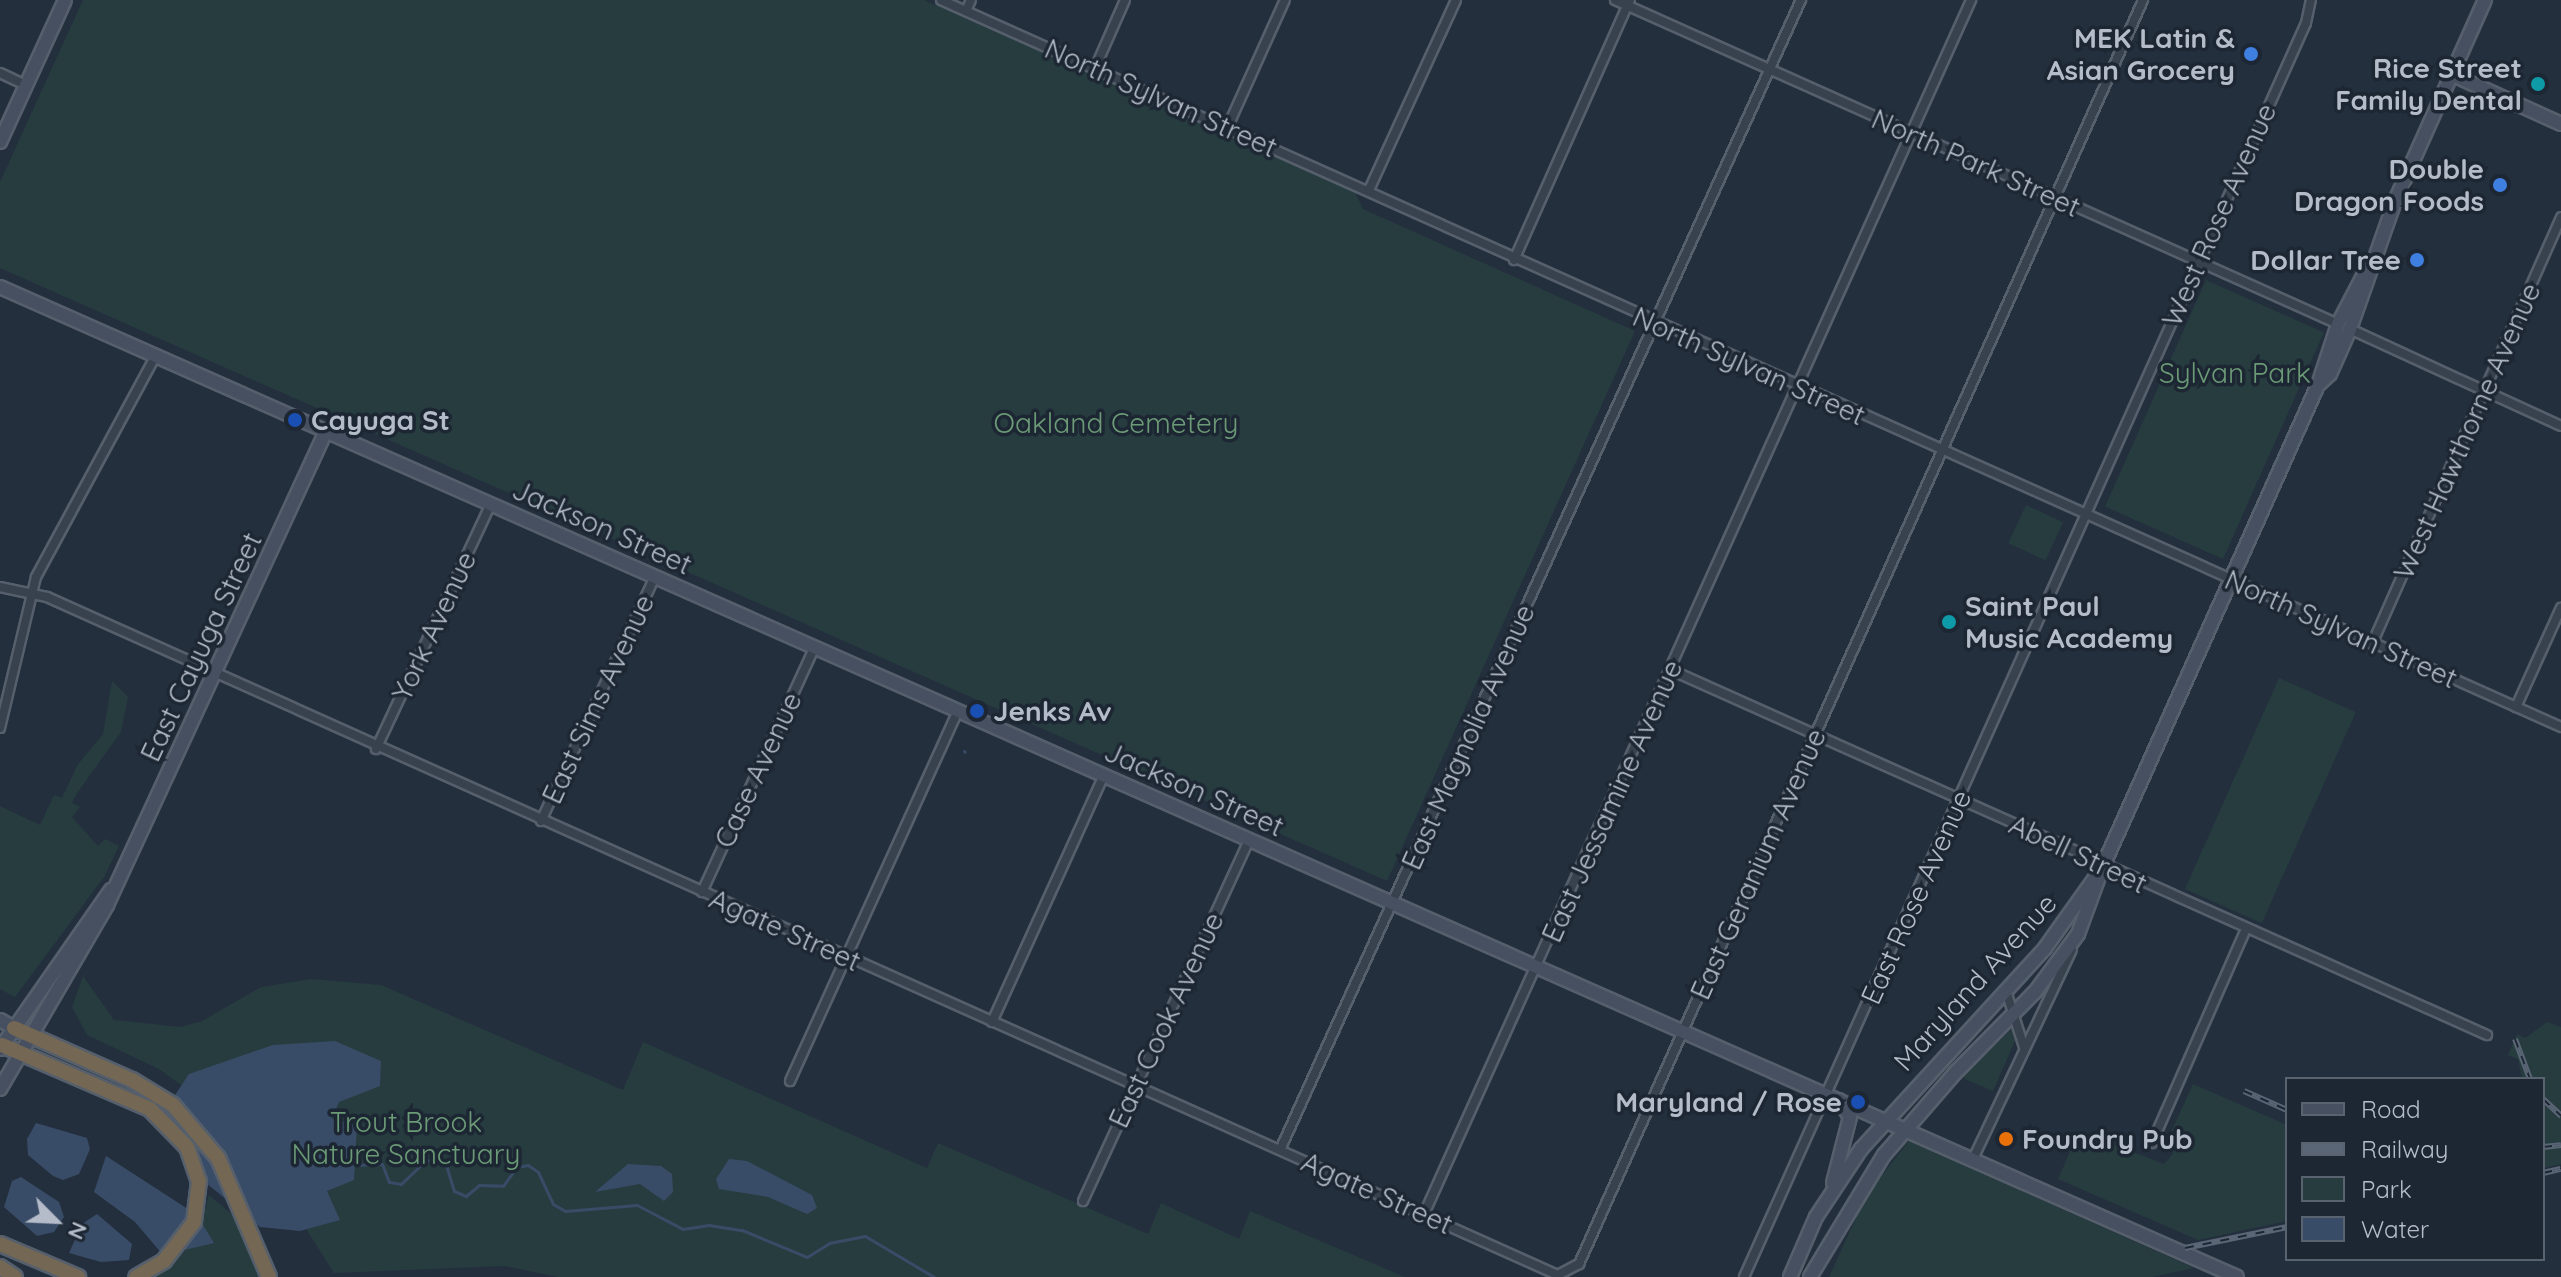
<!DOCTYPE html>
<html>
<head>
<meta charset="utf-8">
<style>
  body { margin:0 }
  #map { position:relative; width:2561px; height:1277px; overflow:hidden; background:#242f3e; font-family:Quicksand,sans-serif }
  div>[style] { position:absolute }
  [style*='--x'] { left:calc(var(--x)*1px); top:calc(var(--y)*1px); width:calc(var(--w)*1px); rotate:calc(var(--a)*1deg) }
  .green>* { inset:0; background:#263c3f; transform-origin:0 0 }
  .water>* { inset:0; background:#394c67 }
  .stream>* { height:3px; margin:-1.5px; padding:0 1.5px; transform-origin:1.5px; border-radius:1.5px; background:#394c67 }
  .roads { filter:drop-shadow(2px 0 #565f6c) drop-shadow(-2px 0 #565f6c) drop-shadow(0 2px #565f6c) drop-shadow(0 -2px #565f6c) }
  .street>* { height:8px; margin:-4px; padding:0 4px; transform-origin:4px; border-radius:4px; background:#38414e }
  .secondary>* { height:12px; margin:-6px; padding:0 6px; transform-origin:6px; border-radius:6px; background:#465061 }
  .highway>* { height:14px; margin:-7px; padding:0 7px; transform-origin:7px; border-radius:7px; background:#746855 }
  .rail>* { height:6px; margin-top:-3px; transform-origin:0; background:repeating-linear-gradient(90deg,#1d2633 0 9px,#5a6575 0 18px); box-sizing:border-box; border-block:2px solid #5a6575 }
  .dots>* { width:22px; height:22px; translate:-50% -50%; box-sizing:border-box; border:4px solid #1d2633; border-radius:50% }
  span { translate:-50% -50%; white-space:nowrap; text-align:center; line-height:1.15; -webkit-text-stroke:7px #1d2633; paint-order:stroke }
  .poi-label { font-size:28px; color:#b4bcc9; font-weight:700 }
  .right { translate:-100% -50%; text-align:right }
  .left { translate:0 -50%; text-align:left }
  .street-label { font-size:28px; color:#b4bcc9 }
  .park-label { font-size:28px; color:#6b9a76 }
  .legend { position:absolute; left:2285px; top:1077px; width:260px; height:184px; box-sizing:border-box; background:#1d2633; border:2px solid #59626f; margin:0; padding:10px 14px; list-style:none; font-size:24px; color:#b4bcc9 }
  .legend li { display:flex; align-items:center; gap:16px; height:40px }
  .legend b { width:40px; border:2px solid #59626f }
  .north { position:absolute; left:16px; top:1181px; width:80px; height:80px; -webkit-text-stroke:6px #1d2633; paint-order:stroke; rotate:114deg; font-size:22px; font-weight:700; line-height:32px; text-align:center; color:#b4bcc9 }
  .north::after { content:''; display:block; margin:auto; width:28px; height:36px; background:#b4bcc9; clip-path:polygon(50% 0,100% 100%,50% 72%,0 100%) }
</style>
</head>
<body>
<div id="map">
  <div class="green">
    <i style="clip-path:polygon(83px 0,924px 0,1354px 190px,1363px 209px,1635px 331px,1387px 881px,0 268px,0 182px)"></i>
    <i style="left:2206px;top:280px;width:129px;height:248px;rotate:24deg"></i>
    <i style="left:2026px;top:505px;width:41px;height:42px;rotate:25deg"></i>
    <i style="left:2279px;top:678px;width:84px;height:231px;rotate:24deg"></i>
    <i style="clip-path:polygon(112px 681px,128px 697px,121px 732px,77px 793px,72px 803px,80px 807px,72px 817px,98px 846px,105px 839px,119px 846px,104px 877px,15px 997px,0 989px,0 806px,40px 825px,54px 795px,62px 798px,78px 764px,103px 734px)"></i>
    <i style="clip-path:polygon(83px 976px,114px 1020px,181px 1027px,202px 1021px,261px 987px,311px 979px,381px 985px,623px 1090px,643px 1042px,927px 1168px,938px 1143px,1148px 1234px,1161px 1203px,1239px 1239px,1250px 1211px,1405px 1277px,558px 1277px,504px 1266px,334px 1273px,244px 1131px,159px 1069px,87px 1035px,72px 1007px)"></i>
    <i style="clip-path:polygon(2547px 1022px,2561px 1027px,2561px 1164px,2543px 1168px,2543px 1079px,2522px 1079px,2518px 1059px,2508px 1055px,2517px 1034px,2525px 1038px)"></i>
    <i style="clip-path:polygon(2012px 1029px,2015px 1041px,1993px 1091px,1965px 1079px,1963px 1076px)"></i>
    <i style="clip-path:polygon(2193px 1084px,2287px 1125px,2287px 1221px,2198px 1240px,2058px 1179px,2079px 1131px,2164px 1164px,2173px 1154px,2172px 1130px)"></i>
    <i style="clip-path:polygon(1909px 1141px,2194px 1268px,2152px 1277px,1829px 1277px,1867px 1194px)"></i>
    <i style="clip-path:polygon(209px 1195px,241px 1222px,263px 1277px,151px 1277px,176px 1260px,198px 1236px)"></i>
  </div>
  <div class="water">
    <i style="clip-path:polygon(335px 1041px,381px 1061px,380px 1086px,339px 1102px,332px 1119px,357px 1125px,354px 1180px,327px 1191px,340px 1220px,300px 1231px,260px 1227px,200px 1178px,164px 1132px,161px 1116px,189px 1074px,273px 1045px)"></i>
    <i style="clip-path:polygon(36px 1123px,87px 1138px,90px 1149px,79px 1174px,63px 1180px,53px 1176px,28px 1155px,27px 1139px)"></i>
    <i style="clip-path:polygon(106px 1156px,197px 1215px,214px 1243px,163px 1255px,135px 1222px,94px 1192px)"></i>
    <i style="clip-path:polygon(729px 1159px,747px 1161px,812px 1195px,817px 1208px,807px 1214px,768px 1197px,719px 1189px,716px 1179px)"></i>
    <i style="clip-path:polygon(628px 1164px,661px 1166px,672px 1174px,673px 1192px,664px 1201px,640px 1184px,595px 1192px)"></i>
    <i style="clip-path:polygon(21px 1177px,59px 1202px,64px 1217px,54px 1232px,37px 1236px,4px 1207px,12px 1181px)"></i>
    <i style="clip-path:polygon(97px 1214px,132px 1244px,129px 1260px,101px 1262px,69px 1253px,82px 1224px)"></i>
  </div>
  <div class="stream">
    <i style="--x:964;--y:751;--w:1;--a:45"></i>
    <i style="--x:354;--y:1165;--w:28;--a:-2"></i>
    <i style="--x:382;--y:1164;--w:19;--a:69"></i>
    <i style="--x:389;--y:1182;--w:12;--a:9"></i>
    <i style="--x:401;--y:1184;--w:33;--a:-44"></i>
    <i style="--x:425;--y:1161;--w:11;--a:-10"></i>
    <i style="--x:436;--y:1159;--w:12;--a:31"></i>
    <i style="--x:446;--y:1165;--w:27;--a:73"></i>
    <i style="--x:454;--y:1191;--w:13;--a:23"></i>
    <i style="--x:466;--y:1196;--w:17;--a:-40"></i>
    <i style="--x:479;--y:1185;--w:24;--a:2"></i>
    <i style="--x:503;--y:1186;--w:24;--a:-54"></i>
    <i style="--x:517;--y:1167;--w:11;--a:-10"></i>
    <i style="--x:528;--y:1165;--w:12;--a:35"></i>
    <i style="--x:538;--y:1172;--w:35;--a:65"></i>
    <i style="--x:553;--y:1204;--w:14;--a:30"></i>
    <i style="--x:565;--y:1211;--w:72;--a:-4.8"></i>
    <i style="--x:637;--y:1205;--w:52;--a:27.6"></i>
    <i style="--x:683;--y:1229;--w:26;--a:-9"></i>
    <i style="--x:709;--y:1225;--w:33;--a:9"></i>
    <i style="--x:742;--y:1230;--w:70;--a:22.6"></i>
    <i style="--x:807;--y:1257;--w:26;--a:-32"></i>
    <i style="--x:829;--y:1243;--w:37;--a:-11"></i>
    <i style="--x:865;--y:1236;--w:80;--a:30.7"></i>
  </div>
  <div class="roads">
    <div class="street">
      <i style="--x:941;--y:0;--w:1776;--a:24.17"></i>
      <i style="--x:1615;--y:0;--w:792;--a:24.14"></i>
      <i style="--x:966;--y:11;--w:12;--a:-66"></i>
      <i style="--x:1095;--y:68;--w:74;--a:-66.2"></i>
      <i style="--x:0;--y:73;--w:29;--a:25"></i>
      <i style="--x:1228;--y:126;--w:138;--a:-65.7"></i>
      <i style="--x:1369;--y:190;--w:209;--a:-65.4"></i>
      <i style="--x:1514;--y:260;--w:285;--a:-66"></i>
      <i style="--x:2350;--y:329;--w:232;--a:24.7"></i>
      <i style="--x:0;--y:587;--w:48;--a:12"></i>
      <i style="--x:47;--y:597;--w:1656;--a:24.17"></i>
      <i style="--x:1558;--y:1275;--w:24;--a:-28"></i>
      <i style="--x:1579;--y:1264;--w:1384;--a:-65.95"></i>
      <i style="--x:2372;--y:644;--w:467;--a:-66.1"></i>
      <i style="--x:1671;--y:670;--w:894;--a:24.1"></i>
      <i style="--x:2516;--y:707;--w:109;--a:-65.6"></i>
      <i style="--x:0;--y:728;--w:155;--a:-76.6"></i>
      <i style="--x:36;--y:577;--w:252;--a:-61.6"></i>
      <i style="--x:376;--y:749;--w:271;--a:-64.9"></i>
      <i style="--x:541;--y:821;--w:270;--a:-65"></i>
      <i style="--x:702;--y:892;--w:268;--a:-65.3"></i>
      <i style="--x:2006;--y:991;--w:59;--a:72.2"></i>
      <i style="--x:992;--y:1022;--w:271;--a:-65.6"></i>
      <i style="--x:790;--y:1081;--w:406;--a:-65.6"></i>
      <i style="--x:2152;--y:1143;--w:232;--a:-66.3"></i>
      <i style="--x:1280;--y:1150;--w:1263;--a:-65.63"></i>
      <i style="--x:1973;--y:1159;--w:231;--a:-64.7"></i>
      <i style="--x:1083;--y:1201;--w:397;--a:-65.3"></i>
      <i style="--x:1424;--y:1214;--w:1332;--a:-65.74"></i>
      <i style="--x:1744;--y:1277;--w:1374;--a:-65.86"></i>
      <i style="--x:2306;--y:23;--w:24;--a:-78"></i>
    </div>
    <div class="secondary">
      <i style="--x:2451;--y:74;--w:121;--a:24.4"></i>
      <i style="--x:0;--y:142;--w:156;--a:-65.4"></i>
      <i style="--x:0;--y:287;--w:2446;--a:23.87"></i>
      <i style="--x:2318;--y:385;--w:16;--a:-43"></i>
      <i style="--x:2330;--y:374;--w:49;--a:-66"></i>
      <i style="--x:2350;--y:329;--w:136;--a:-70.6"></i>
      <i style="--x:2395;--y:201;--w:220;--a:-65.9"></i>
      <i style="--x:0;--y:1020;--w:16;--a:30"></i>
      <i style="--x:0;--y:1049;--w:194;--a:-55.1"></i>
      <i style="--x:0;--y:1089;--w:213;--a:-59.8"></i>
      <i style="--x:107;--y:905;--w:522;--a:-65.2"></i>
      <i style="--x:1833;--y:1183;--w:68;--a:-75.6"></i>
      <i style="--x:1850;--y:1117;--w:20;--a:-123"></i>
      <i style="--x:1790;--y:1277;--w:65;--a:-66.6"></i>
      <i style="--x:1816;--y:1217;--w:82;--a:-56.5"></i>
      <i style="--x:1861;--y:1149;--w:273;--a:-47.5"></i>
      <i style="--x:2045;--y:948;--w:90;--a:-54.5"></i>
      <i style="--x:1810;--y:1277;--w:143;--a:-58.8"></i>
      <i style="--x:1884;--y:1155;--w:108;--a:-49.1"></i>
      <i style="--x:1955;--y:1073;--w:114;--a:-45.4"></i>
      <i style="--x:2035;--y:992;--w:72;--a:-53.4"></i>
      <i style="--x:2078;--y:934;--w:72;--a:-69.8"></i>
      <i style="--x:2103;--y:866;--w:527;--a:-65.92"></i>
      <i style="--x:2318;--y:385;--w:64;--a:-71.8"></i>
      <i style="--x:2338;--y:324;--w:71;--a:-62.4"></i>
    </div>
    <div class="highway">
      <i style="--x:14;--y:1028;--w:129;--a:23.8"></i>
      <i style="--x:132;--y:1080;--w:48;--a:31.4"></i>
      <i style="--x:173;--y:1105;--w:70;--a:49.7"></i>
      <i style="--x:218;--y:1158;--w:129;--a:66.8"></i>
      <i style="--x:2;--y:1045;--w:161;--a:23.4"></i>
      <i style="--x:150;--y:1109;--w:53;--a:45.8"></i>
      <i style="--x:187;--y:1147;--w:36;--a:71"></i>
      <i style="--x:199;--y:1181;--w:41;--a:97"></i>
      <i style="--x:194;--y:1222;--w:49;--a:127.6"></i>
      <i style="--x:164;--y:1261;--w:32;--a:150"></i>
      <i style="--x:0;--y:1244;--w:85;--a:22.9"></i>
      <i style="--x:0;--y:1267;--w:18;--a:34"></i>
    </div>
  </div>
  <div class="rail">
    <i style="--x:2515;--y:1039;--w:43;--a:69.4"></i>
    <i style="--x:2244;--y:1091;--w:47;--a:23.8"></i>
    <i style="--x:2543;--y:1099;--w:25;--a:43"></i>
    <i style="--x:2543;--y:1147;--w:18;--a:-6"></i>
    <i style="--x:2543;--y:1173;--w:18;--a:-13"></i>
    <i style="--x:2185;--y:1248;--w:104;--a:-11.6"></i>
  </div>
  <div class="dots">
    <i style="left:2251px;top:54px;background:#3f7fe0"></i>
    <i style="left:2538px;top:84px;background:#0f9aa8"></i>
    <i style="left:2500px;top:185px;background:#3f7fe0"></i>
    <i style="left:2417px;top:260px;background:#3f7fe0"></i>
    <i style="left:295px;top:420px;background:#1a4fb4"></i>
    <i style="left:1949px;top:622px;background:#0f9aa8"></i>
    <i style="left:977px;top:711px;background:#1a4fb4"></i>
    <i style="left:1858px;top:1102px;background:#1a4fb4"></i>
    <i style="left:2006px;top:1139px;background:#e8710a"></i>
  </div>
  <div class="poi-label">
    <span class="right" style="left:2235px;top:54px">MEK Latin &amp;<br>Asian Grocery</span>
    <span class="right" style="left:2522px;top:84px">Rice Street<br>Family Dental</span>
    <span class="right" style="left:2484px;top:185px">Double<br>Dragon Foods</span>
    <span class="right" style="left:2401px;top:260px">Dollar Tree</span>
    <span class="left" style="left:311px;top:420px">Cayuga St</span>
    <span class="left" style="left:1965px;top:622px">Saint Paul<br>Music Academy</span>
    <span class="left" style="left:993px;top:711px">Jenks Av</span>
    <span class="right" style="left:1842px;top:1102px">Maryland / Rose</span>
    <span class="left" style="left:2022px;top:1139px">Foundry Pub</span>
  </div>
  <div class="street-label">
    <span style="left:1161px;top:98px;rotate:24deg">North Sylvan Street</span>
    <span style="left:1976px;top:163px;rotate:24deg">North Park Street</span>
    <span style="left:2219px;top:215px;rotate:-66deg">West Rose Avenue</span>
    <span style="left:1749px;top:366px;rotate:24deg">North Sylvan Street</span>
    <span style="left:2467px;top:431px;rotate:-66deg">West Hawthorne Avenue</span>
    <span style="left:602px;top:527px;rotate:24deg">Jackson Street</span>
    <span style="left:434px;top:626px;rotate:-65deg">York Avenue</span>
    <span style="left:2341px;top:629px;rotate:24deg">North Sylvan Street</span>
    <span style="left:201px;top:647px;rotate:-65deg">East Cayuga Street</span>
    <span style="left:598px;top:699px;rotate:-65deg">East Sims Avenue</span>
    <span style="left:1468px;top:737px;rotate:-66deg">East Magnolia Avenue</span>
    <span style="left:758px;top:770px;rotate:-65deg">Case Avenue</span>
    <span style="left:1194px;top:789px;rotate:24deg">Jackson Street</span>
    <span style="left:1612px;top:801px;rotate:-66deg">East Jessamine Avenue</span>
    <span style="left:2078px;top:854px;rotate:25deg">Abell Street</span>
    <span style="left:1758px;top:864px;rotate:-66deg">East Geranium Avenue</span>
    <span style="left:1916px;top:897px;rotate:-66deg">East Rose Avenue</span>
    <span style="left:785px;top:930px;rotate:24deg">Agate Street</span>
    <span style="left:1975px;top:982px;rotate:-48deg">Maryland Avenue</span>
    <span style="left:1166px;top:1020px;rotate:-65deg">East Cook Avenue</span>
    <span style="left:1377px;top:1193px;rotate:24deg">Agate Street</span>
  </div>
  <div class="park-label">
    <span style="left:2235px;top:373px">Sylvan Park</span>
    <span style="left:1116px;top:423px">Oakland Cemetery</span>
    <span style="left:406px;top:1138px">Trout Brook<br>Nature Sanctuary</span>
  </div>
  <ul class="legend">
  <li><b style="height:10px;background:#465061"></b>Road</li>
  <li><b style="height:10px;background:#5a6575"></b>Railway</li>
  <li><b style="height:22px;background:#263c3f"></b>Park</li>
  <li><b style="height:22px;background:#394c67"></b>Water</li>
  </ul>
  <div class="north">N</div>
</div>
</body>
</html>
